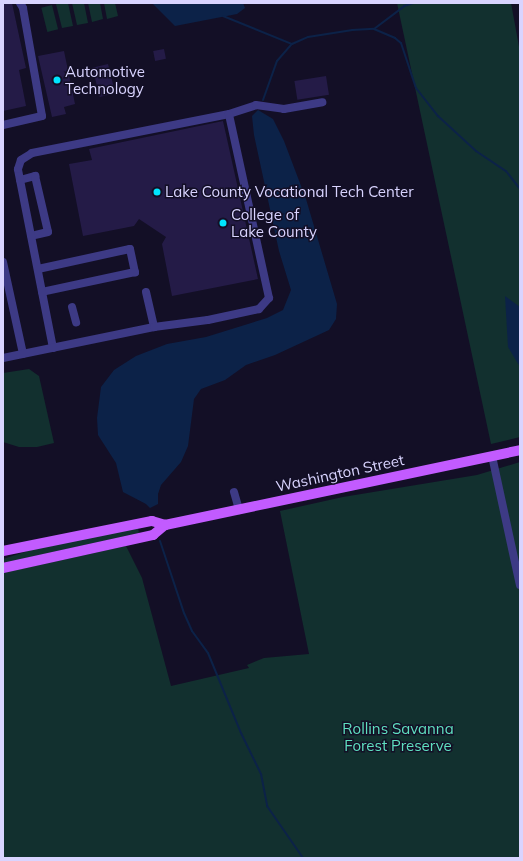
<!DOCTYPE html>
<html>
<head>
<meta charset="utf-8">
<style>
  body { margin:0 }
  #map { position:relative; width:523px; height:861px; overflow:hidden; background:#130f26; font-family:Mulish,sans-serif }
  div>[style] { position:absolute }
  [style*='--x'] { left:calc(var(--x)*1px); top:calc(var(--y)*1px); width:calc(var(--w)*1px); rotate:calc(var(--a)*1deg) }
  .green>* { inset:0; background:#12302f; transform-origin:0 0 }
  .water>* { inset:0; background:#0c2248 }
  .stream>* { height:2px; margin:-1px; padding:0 1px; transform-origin:1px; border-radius:1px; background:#0c2248 }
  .building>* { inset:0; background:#241b47; transform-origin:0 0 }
  .minor>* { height:8px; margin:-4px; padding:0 4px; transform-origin:4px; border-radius:4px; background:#3d3a85 }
  .major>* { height:10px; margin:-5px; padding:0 5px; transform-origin:5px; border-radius:5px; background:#c25bff }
  .dots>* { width:11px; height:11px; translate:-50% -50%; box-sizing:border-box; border:2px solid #130f26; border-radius:50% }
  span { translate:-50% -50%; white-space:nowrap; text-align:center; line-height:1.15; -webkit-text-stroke:3px #130f26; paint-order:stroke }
  .poi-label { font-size:15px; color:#d9d4ff }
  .left { translate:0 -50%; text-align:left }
  .street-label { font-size:15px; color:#d9d4ff }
  .park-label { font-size:15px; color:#5fe0c0 }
  .frame { position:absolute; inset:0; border:4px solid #d9d4ff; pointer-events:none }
</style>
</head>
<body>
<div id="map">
  <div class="green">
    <i style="clip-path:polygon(68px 3px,73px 26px,62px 28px,56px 4px)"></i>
    <i style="clip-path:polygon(72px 3px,84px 3px,88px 23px,77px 25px)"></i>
    <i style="clip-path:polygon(88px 3px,100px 3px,103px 19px,92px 22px)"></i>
    <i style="clip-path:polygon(104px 3px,115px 3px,118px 16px,107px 19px)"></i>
    <i style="clip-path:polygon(397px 3px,511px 3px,520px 52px,520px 437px,491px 444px)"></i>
    <i style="left:52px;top:5px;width:25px;height:11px;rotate:76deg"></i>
    <i style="clip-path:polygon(29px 369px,39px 376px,54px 443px,37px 447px,19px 447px,3px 442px,3px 373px)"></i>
    <i style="clip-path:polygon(520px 462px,520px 858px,3px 858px,3px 573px,126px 546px,142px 578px,171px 686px,249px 668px,247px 665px,264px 658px,309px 654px,280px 511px,343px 497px,477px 475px)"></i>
    <i style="clip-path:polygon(138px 528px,139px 533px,3px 563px,3px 559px,34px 549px)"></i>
  </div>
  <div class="water">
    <i style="clip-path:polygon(152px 3px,243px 3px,245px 8px,237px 14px,175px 26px)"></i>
    <i style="clip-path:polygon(258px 110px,273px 119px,284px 141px,306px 199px,337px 304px,336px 319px,329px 330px,275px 355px,246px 365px,225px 380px,201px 389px,194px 399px,188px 446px,181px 462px,161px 485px,158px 494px,158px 504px,150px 508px,146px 504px,123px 492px,116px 463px,98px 435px,97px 418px,101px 387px,114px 370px,136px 356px,167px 344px,206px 337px,267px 318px,283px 310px,291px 290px,279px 251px,254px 135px,252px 116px)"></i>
    <i style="clip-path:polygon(505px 296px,520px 307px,520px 367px,508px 347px)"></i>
  </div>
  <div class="stream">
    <i style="--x:223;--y:16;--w:74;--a:22.1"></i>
    <i style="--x:374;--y:29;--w:38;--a:-37"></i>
    <i style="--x:404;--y:6;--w:9;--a:-18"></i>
    <i style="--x:263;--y:100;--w:41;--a:-70.3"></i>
    <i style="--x:277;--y:61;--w:23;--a:-49"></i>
    <i style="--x:292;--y:44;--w:17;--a:-24"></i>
    <i style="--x:308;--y:37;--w:45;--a:-9"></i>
    <i style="--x:352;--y:30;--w:22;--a:-3"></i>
    <i style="--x:374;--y:29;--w:23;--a:23"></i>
    <i style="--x:395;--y:38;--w:8;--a:40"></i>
    <i style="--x:401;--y:43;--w:47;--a:71.6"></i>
    <i style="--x:416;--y:88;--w:36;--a:52"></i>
    <i style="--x:438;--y:116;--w:52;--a:42.6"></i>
    <i style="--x:476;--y:151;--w:36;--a:34"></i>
    <i style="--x:506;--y:171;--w:23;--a:52"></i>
    <i style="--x:160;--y:541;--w:76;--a:71.6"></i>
    <i style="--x:184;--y:613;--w:20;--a:66"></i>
    <i style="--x:192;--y:631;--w:27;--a:54"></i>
    <i style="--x:208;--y:653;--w:87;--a:67.6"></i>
    <i style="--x:241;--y:733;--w:46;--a:64"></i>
    <i style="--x:261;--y:774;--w:33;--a:79"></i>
    <i style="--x:267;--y:806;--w:63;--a:55.3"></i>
  </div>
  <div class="building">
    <i style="clip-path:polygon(3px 3px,12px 3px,26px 68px,19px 70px,26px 106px,3px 111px)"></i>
    <i style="left:164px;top:49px;width:10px;height:11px;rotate:79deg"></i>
    <i style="clip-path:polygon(64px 51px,75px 104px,64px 107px,66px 114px,52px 117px,38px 56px)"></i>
    <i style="left:108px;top:64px;width:30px;height:16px;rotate:76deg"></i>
    <i style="left:326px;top:76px;width:19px;height:32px;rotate:81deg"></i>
    <i style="clip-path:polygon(223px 121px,258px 279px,172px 296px,162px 244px,166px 237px,139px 219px,134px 226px,83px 236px,69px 164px,92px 160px,89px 149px)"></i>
  </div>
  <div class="minor">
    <i style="--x:3;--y:125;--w:40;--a:-13"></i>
    <i style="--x:42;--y:116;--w:110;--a:-100"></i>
    <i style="--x:23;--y:8;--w:6;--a:-121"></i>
    <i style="--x:20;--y:180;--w:16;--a:-15"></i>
    <i style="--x:35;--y:176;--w:57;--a:76.9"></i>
    <i style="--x:48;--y:232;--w:17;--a:167"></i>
    <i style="--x:3;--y:262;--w:94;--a:77.7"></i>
    <i style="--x:38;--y:269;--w:94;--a:-12.3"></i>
    <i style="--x:130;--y:249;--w:24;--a:78"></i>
    <i style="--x:135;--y:272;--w:95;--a:167.9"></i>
    <i style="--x:146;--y:292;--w:36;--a:77"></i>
    <i style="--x:72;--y:307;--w:16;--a:75"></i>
    <i style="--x:53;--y:348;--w:182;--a:-101.1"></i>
    <i style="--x:18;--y:169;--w:9;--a:-72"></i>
    <i style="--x:21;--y:160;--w:13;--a:-32"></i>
    <i style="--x:32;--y:153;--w:201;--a:-11.2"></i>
    <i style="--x:229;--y:114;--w:28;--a:-18"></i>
    <i style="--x:256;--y:105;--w:28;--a:8"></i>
    <i style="--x:284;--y:109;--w:39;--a:-10"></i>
    <i style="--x:3;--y:358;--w:154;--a:-11.6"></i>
    <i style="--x:154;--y:327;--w:54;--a:-7.4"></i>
    <i style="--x:208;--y:320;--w:52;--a:-12.2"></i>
    <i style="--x:259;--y:309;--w:15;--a:-48"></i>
    <i style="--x:269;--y:298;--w:188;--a:-102.3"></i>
    <i style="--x:492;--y:456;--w:132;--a:77.8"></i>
    <i style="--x:234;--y:492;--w:19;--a:74"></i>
  </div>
  <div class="major">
    <i style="--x:3;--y:551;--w:152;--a:-11.4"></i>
    <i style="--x:152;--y:521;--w:14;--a:17"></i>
    <i style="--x:3;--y:568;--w:154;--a:-12.4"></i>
    <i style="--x:153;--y:535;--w:16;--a:-40"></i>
    <i style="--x:165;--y:525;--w:363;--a:-11.9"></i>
  </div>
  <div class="dots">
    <i style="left:57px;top:80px;background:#00e5ff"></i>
    <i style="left:157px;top:192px;background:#00e5ff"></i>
    <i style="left:223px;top:223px;background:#00e5ff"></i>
  </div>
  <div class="poi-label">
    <span class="left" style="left:65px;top:80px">Automotive<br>Technology</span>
    <span class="left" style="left:165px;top:192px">Lake County Vocational Tech Center</span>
    <span class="left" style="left:231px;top:223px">College of<br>Lake County</span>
  </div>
  <div class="street-label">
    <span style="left:340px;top:473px;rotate:-12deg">Washington Street</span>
  </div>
  <div class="park-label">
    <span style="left:398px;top:737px">Rollins Savanna<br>Forest Preserve</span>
  </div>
  <div class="frame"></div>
</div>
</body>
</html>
